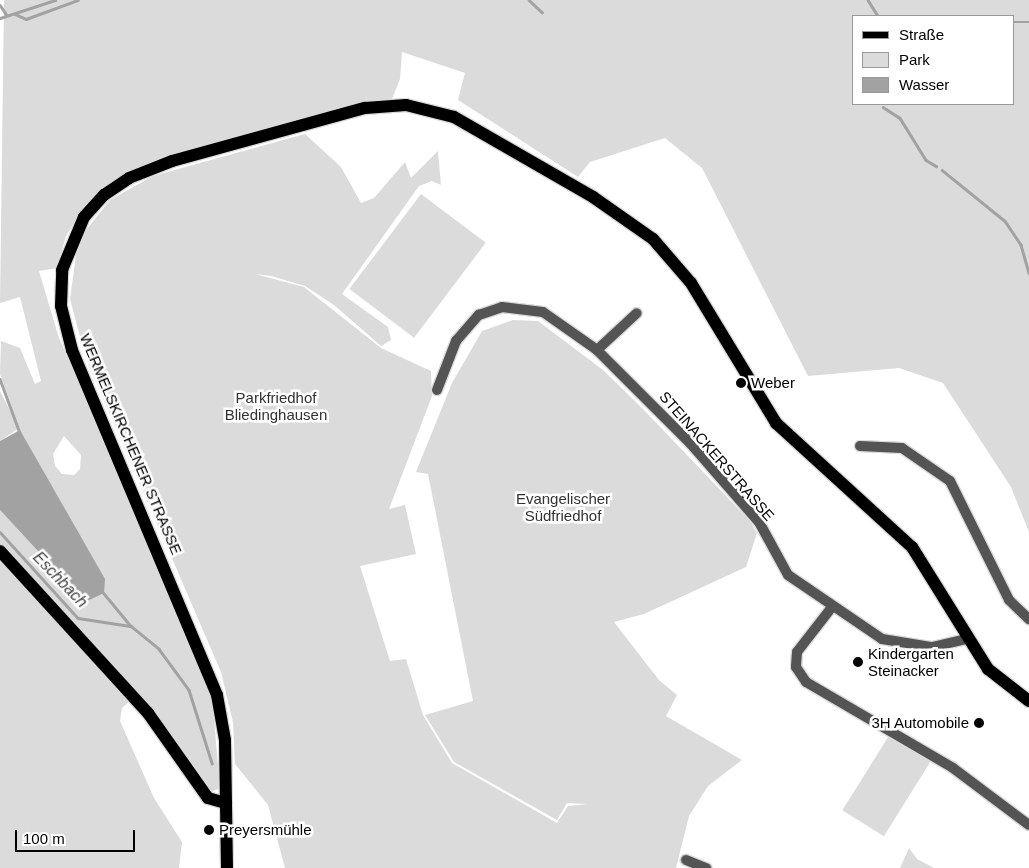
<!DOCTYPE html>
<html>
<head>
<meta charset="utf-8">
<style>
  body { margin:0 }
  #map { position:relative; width:1029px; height:868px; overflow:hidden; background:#fff; font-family:Arial,sans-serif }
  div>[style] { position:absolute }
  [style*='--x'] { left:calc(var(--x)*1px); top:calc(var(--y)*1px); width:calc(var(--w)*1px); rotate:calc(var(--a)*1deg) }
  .green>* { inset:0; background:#dbdbdb; transform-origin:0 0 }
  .water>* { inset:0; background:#a2a2a2 }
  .stream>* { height:2.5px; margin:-1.25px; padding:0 1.25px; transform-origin:1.25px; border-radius:1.25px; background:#a2a2a2 }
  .roads { filter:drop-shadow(1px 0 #dbdbdb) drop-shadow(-1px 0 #dbdbdb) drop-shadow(0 1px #dbdbdb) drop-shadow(0 -1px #dbdbdb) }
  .minor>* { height:10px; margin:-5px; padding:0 5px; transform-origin:5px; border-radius:5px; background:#545454 }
  .major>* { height:12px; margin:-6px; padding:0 6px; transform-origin:6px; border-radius:6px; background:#000 }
  .dots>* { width:14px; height:14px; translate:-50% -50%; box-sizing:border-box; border:2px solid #fff; border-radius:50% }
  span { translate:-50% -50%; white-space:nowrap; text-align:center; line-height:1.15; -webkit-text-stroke:5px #fff; paint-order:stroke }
  .poi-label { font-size:15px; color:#000 }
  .left { translate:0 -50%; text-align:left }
  .right { translate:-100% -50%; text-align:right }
  .park-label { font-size:15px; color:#323232 }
  .street-label { font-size:15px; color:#000 }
  .water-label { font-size:16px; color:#434343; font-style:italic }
  .legend { position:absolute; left:852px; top:15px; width:162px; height:90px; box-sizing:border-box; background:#fff; border:1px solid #999; margin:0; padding:6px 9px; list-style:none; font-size:15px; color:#000 }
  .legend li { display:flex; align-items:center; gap:10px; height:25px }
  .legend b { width:25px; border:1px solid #999 }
  .scale { position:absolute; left:15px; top:830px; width:120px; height:22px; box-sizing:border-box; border:2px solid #000; border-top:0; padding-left:6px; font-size:15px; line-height:18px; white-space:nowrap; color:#000; -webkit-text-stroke:4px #fff; paint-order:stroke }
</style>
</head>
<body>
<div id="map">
  <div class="green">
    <i style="clip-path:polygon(evenodd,4px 0,1029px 0,1029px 532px,1011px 487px,943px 383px,899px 368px,808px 376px,702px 168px,665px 138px,590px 162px,578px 177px,458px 100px,465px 73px,402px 52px,400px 79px,392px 99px,364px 102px,135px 168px,97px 194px,80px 213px,66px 236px,57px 268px,39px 271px,58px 335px,212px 697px,220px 788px,211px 792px,0 544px,0 510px,85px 602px,67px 513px,20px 430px,0 374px,1px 341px,20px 348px,35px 384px,41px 381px,20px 297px,0 303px,4px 0,853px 16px,1013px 16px,1013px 104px,853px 104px,853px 16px,4px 0,64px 436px,81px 455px,80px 469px,74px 475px,62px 474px,55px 466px,53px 454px,64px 436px)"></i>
    <i style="clip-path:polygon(305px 134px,341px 167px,361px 203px,374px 198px,405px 162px,411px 178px,438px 151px,441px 185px,432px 181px,419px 186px,342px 294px,388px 327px,391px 340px,381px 346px,334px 305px,305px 286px,271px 276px,255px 274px,304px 287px,381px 348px,431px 371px,432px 396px,389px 509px,405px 505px,416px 554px,360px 566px,390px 661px,406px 659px,423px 715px,452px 763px,557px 823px,568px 806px,588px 804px,567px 803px,557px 820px,454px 762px,425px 715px,473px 701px,428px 474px,416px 472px,452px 383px,482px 331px,513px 320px,538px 321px,603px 370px,642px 408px,750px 521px,757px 533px,746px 567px,644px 614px,614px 622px,659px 680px,677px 695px,666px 716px,742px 760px,708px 786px,689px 816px,676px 868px,285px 868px,268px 805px,235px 764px,233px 722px,221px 672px,86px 359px,70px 299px,76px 255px,86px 230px,110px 200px,153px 176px)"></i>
    <i style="left:421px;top:194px;width:81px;height:119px;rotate:37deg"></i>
    <i style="clip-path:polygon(0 391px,19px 428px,0 441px)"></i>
    <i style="clip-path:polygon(0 555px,131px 700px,122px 708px,120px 721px,154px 798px,182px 842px,179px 868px,0 868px)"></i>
    <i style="left:890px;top:734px;width:49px;height:90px;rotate:32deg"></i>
    <i style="clip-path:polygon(909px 848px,917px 859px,934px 868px,900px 868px)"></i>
  </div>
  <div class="water">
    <i style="clip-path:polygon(20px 430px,105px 579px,104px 593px,85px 602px,0 510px,0 441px)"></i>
  </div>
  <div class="stream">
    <i style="--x:529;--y:0;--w:18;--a:43"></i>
    <i style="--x:868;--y:0;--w:19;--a:58"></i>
    <i style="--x:0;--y:5;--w:11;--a:56"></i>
    <i style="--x:15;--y:14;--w:12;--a:24"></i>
    <i style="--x:26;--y:19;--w:55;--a:-20.1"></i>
    <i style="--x:0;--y:18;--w:58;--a:-18.1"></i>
    <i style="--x:1013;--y:22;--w:16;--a:0"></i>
    <i style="--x:883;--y:107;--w:20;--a:33"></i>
    <i style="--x:900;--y:118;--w:49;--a:58.2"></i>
    <i style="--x:926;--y:160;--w:12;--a:31"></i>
    <i style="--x:942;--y:170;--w:81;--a:39"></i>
    <i style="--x:1005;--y:221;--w:29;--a:56"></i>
    <i style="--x:1021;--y:245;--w:29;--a:74"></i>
    <i style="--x:0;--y:379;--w:58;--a:69.7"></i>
    <i style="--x:0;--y:532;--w:116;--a:47.8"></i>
    <i style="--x:78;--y:618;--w:54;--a:8.6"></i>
    <i style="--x:131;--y:626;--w:36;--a:39"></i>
    <i style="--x:159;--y:649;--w:51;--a:53.8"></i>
    <i style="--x:189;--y:690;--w:77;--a:72.5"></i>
    <i style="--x:102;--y:591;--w:44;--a:50.5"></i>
  </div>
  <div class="roads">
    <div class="minor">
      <i style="--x:597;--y:350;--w:54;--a:-42.8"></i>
      <i style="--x:437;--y:390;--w:53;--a:-68.8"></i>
      <i style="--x:456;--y:341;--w:35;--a:-49"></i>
      <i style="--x:479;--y:315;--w:24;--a:-19"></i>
      <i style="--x:502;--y:307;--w:41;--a:7"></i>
      <i style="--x:543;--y:312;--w:66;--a:35.1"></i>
      <i style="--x:597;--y:350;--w:132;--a:45"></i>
      <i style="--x:690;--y:443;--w:105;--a:48.9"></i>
      <i style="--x:759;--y:522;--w:60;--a:61.3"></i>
      <i style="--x:788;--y:575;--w:114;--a:34.2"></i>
      <i style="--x:882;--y:639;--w:51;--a:9.1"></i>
      <i style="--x:932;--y:647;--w:36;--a:-13"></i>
      <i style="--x:860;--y:446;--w:42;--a:2.7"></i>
      <i style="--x:902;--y:448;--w:58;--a:34.5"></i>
      <i style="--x:950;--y:481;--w:133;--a:63.6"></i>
      <i style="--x:1009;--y:600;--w:28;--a:44"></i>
      <i style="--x:832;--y:607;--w:57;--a:127.9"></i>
      <i style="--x:797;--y:652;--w:15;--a:94"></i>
      <i style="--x:796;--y:667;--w:18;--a:56"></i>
      <i style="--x:806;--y:682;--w:170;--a:30.3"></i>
      <i style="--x:953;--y:768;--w:95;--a:36.9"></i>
      <i style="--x:686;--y:860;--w:22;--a:22"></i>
    </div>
    <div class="major">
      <i style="--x:0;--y:551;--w:219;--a:47.6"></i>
      <i style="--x:148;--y:713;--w:104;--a:54.8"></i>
      <i style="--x:208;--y:798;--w:19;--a:16"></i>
      <i style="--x:227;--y:868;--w:128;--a:-90.9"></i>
      <i style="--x:225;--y:740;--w:46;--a:-100.1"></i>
      <i style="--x:217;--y:695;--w:374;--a:-112.8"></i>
      <i style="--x:72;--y:350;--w:45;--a:-104"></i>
      <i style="--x:61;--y:306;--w:36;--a:-88"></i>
      <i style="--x:62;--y:270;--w:57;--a:-67.5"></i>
      <i style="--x:84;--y:217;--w:30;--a:-48"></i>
      <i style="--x:104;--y:195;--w:30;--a:-34"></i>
      <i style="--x:129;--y:178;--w:46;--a:-21.6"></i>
      <i style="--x:172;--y:161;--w:200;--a:-15.4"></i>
      <i style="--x:365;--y:108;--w:41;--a:-4.2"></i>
      <i style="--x:406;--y:105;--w:49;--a:14"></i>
      <i style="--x:454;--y:117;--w:160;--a:29.9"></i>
      <i style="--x:593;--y:197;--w:73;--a:35"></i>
      <i style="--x:653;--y:239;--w:58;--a:49.2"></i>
      <i style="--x:691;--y:283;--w:164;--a:58.7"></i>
      <i style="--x:776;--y:423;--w:184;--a:42.4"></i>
      <i style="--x:912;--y:547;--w:144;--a:58.1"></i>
      <i style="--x:988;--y:669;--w:52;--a:38"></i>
    </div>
  </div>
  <div class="dots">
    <i style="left:741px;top:383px;background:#000"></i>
    <i style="left:858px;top:662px;background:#000"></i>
    <i style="left:979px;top:723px;background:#000"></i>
    <i style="left:209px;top:830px;background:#000"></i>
  </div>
  <div class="poi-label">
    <span class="left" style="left:751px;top:383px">Weber</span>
    <span class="left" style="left:868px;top:662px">Kindergarten<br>Steinacker</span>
    <span class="right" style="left:969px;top:723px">3H Automobile</span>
    <span class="left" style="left:219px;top:830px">Preyersmühle</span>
  </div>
  <div class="park-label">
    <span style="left:276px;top:406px">Parkfriedhof<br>Bliedinghausen</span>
    <span style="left:563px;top:507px">Evangelischer<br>Südfriedhof</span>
  </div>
  <div class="street-label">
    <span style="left:131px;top:444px;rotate:67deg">WERMELSKIRCHENER STRASSE</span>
    <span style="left:717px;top:456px;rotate:49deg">STEINACKERSTRASSE</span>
  </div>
  <div class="water-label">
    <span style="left:60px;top:580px;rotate:46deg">Eschbach</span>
  </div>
  <ul class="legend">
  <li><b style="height:6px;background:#000"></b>Straße</li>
  <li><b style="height:14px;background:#dbdbdb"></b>Park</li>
  <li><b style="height:14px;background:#a2a2a2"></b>Wasser</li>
  </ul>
  <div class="scale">100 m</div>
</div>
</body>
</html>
